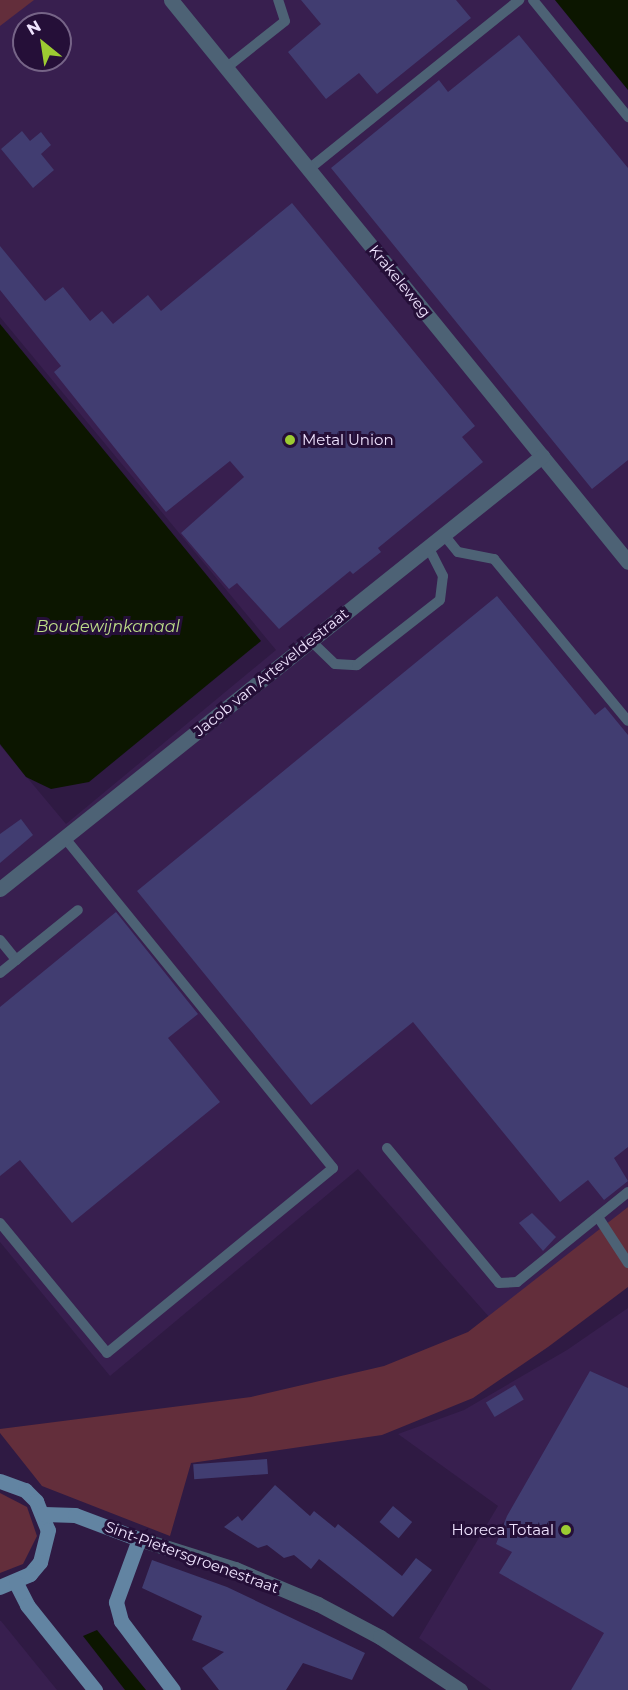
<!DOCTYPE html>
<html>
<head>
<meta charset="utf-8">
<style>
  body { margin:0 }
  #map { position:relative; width:628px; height:1690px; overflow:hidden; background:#2f1a43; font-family:Montserrat,sans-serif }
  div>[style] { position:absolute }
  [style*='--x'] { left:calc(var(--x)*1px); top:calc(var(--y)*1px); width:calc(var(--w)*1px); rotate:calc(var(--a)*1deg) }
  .built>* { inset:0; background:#381f4f }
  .green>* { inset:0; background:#632e3b }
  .water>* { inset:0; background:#0c1600 }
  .building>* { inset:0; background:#413d71; transform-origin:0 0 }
  .lane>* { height:10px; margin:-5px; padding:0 5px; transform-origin:5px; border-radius:5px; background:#4d6275 }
  .street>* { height:15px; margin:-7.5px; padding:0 7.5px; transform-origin:7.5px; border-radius:7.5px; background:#4d6275 }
  .secondary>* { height:15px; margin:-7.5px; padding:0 7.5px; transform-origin:7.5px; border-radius:7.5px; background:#6284a2 }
  .dots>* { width:16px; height:16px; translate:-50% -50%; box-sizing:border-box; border:3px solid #250f38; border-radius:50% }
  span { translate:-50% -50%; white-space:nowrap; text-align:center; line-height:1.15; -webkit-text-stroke:6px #250f38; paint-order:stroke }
  .street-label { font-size:15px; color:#efe3fe }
  .poi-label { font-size:15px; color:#efe3fe }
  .left { translate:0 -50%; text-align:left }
  .right { translate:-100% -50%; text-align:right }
  .water-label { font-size:16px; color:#bfe089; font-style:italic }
  .north { position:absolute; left:12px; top:12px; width:60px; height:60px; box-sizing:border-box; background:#250f38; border:2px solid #766487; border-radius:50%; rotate:330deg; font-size:16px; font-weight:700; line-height:24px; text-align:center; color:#efe3fe }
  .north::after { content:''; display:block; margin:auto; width:21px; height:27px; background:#9ccb32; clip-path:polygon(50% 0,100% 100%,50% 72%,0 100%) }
</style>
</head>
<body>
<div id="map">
  <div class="built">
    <i style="clip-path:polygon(evenodd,0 0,555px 0,628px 90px,628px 1207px,490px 1318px,358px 1169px,110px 1376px,0 1242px,0 745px,66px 824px,276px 650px,0 317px,0 0,24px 24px,60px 24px,60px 60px,24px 60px,24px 24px)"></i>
    <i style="clip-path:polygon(628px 1308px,628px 1690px,491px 1690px,419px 1638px,498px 1506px,398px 1434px,464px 1410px,567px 1350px)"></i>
    <i style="clip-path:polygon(0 1621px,1px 1621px,57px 1690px,0 1690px)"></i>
  </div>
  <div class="green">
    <i style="clip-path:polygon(0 0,34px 0,0 26px)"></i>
    <i style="clip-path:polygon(628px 1207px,628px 1287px,548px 1347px,473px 1398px,382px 1435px,191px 1463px,170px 1536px,42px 1486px,0 1433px,0 1429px,251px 1397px,384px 1366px,468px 1332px)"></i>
    <i style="clip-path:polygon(0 1493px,27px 1507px,37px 1536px,23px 1564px,0 1573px)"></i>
  </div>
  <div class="water">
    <i style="clip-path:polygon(555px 0,628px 0,628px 90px)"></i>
    <i style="clip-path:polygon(0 324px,261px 641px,89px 782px,51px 789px,26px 777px,0 744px)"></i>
    <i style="clip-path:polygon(97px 1630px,146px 1690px,125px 1690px,83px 1636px)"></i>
  </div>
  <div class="building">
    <i style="clip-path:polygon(301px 0,456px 0,471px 18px,377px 94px,359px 73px,326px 99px,288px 52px,321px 24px)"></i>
    <i style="clip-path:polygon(519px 35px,628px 168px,628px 460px,592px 489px,331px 168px,439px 80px,448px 92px)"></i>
    <i style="clip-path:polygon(22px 131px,30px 141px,41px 132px,51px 145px,41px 154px,54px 170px,33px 188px,1px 149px)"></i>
    <i style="clip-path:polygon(292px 203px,475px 426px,462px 437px,483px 462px,378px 548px,381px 552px,353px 574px,350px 571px,279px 629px,237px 583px,229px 589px,181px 533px,244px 477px,230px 461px,166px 512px,54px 372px,61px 366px,0 290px,0 246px,45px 301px,63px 287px,90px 321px,102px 311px,113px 324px,148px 295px,161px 311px)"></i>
    <i style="clip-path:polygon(497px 596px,595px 715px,605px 707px,628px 735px,628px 1147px,614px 1158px,628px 1181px,604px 1200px,588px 1180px,560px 1202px,413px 1022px,311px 1105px,137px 891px)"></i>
    <i style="clip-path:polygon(21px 819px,33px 835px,0 863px,0 834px)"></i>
    <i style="clip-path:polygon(116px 912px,198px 1014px,168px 1038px,220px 1102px,72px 1223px,20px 1160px,0 1176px,0 1007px)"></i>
    <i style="clip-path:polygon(532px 1213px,556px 1237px,543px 1251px,519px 1223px)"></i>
    <i style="clip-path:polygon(590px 1371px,628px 1388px,628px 1690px,571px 1690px,604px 1633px,499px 1573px,512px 1552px,496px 1544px,507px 1516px)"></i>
    <i style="left:515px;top:1385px;width:17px;height:34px;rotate:59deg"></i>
    <i style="left:267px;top:1459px;width:15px;height:74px;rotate:86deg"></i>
    <i style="clip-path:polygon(275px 1485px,310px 1516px,314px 1511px,335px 1528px,338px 1524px,402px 1576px,416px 1558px,432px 1570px,393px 1617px,319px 1559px,311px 1569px,294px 1555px,284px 1558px,267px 1545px,258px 1548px,224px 1527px,238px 1516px,242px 1521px)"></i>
    <i style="left:393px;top:1506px;width:25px;height:21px;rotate:40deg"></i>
    <i style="clip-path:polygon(152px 1560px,227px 1587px,365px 1653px,352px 1680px,303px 1663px,286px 1690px,219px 1690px,202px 1668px,224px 1652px,192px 1640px,202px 1616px,142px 1588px)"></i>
  </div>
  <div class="lane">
    <i style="--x:533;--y:0;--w:151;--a:50.9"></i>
    <i style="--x:226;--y:68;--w:75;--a:-38.5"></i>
    <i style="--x:285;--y:21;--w:22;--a:-108"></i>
    <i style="--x:309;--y:169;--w:270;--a:-38.8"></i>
    <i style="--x:444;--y:535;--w:22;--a:51"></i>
    <i style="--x:458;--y:552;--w:37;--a:11"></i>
    <i style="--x:494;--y:559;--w:210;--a:50.4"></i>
    <i style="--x:311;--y:641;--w:33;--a:44"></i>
    <i style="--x:335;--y:664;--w:22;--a:3"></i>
    <i style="--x:357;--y:665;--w:105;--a:-38.1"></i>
    <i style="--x:440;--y:600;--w:24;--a:-83"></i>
    <i style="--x:443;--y:576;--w:33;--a:-117"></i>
    <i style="--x:0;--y:940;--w:26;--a:51"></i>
    <i style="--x:0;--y:973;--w:100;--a:-38.9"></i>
    <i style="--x:387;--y:1148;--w:175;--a:50.3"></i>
    <i style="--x:499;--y:1283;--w:18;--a:-3"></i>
    <i style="--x:517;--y:1282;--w:143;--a:-39"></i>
    <i style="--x:598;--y:1217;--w:55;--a:56.9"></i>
    <i style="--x:0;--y:1223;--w:168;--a:50.5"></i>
    <i style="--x:107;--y:1353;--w:292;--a:-39.3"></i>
    <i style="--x:333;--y:1168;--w:427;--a:-129.1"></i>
  </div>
  <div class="street">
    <i style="--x:171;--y:0;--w:724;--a:50.88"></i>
    <i style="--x:0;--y:889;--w:694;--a:-38.62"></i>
    <i style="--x:139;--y:1539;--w:101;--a:17.4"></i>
    <i style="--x:235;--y:1569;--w:90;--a:22.9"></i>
    <i style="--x:318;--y:1604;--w:70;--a:28"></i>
    <i style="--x:380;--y:1637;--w:96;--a:33.5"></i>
  </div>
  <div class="secondary">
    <i style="--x:0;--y:1481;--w:27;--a:20"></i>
    <i style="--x:25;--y:1490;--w:16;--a:45"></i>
    <i style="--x:36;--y:1501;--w:31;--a:68"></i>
    <i style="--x:48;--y:1530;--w:33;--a:104"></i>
    <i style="--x:40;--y:1562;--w:16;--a:130"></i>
    <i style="--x:30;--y:1574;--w:33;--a:157"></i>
    <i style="--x:44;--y:1514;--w:31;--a:2"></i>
    <i style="--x:75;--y:1515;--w:68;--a:20.6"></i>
    <i style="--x:139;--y:1539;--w:67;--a:110.1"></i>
    <i style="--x:116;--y:1602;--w:20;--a:75"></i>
    <i style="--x:121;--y:1621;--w:86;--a:53"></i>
    <i style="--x:16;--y:1583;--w:25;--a:63"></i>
    <i style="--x:27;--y:1605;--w:109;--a:51.3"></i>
  </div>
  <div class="dots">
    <i style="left:290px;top:440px;background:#9ccb32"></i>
    <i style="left:566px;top:1530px;background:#9ccb32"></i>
  </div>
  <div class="street-label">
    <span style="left:400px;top:281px;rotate:51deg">Krakeleweg</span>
    <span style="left:271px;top:672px;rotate:-39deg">Jacob van Arteveldestraat</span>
    <span style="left:192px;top:1557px;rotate:20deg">Sint-Pietersgroenestraat</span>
  </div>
  <div class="poi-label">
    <span class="left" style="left:302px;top:440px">Metal Union</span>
    <span class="right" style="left:554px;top:1530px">Horeca Totaal</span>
  </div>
  <div class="water-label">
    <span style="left:108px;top:627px">Boudewijnkanaal</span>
  </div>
  <div class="north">N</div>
</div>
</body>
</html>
